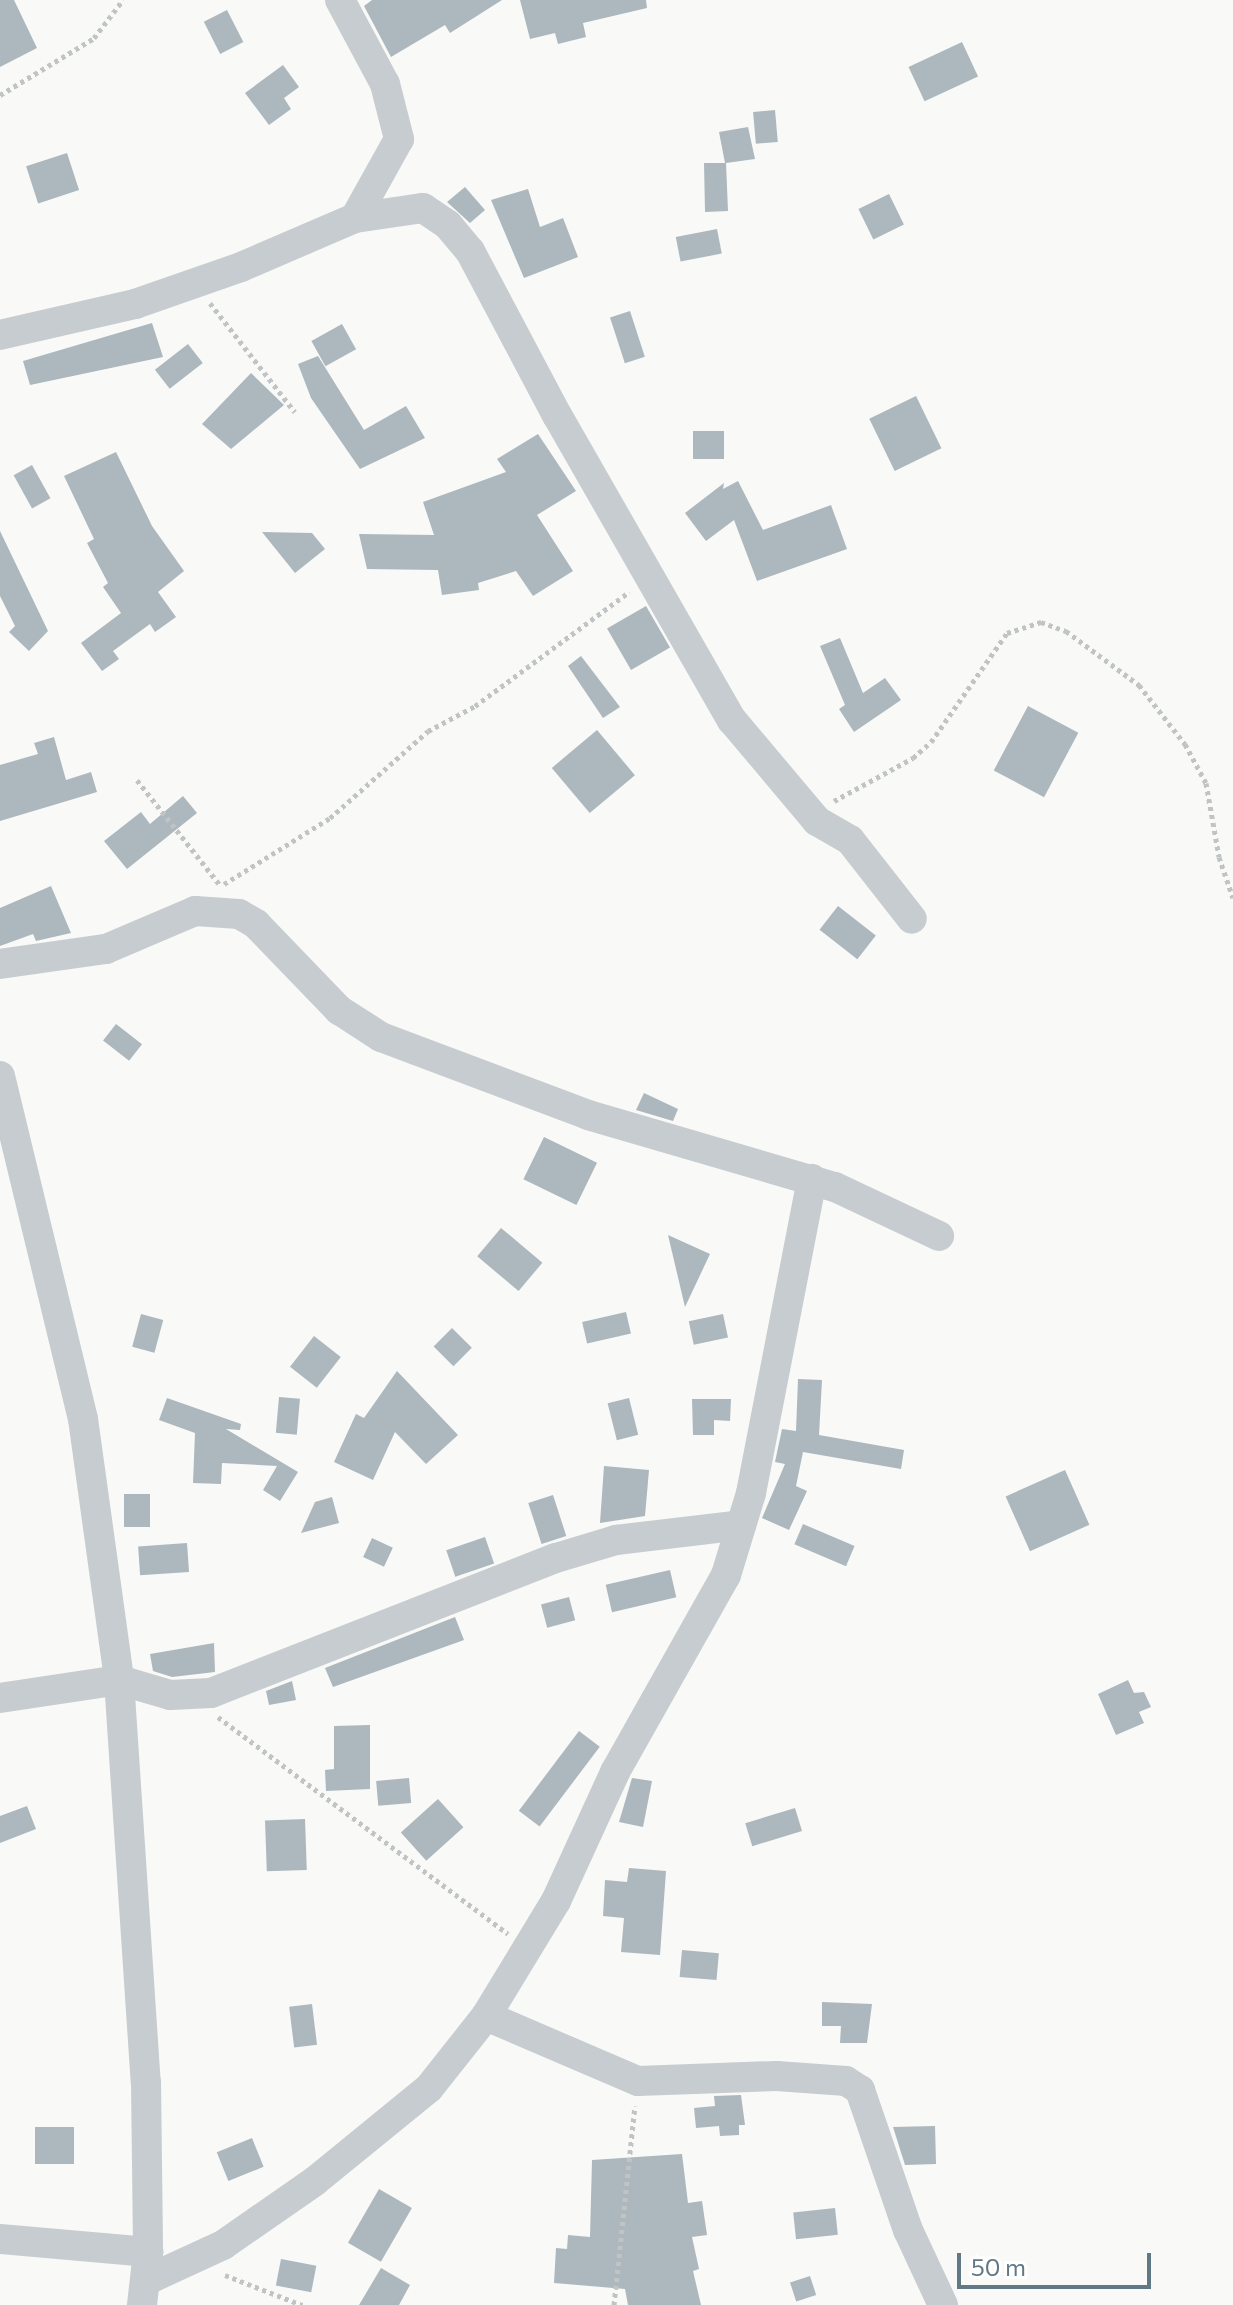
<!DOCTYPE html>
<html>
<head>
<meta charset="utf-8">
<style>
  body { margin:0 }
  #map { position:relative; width:1233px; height:2305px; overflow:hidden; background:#f9f9f7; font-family:Commissioner,sans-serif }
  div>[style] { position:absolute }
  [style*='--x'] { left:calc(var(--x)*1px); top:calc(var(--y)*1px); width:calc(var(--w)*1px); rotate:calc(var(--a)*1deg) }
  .building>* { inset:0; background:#acb8bd; transform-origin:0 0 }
  .path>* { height:5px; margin-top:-2.5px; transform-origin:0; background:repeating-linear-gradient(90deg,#c0c4c5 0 4px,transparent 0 8px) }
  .street>* { height:30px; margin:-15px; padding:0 15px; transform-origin:15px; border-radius:15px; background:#c6cccf }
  span { translate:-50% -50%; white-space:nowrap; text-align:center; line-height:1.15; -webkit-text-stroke:8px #fff; paint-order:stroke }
  .scale { position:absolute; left:957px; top:2253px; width:194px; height:36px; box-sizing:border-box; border:4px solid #617885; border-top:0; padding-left:10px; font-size:24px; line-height:28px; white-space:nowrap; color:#617885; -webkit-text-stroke:6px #fff; paint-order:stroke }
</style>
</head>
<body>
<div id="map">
  <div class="building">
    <i style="clip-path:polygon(0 0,14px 0,37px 48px,0 67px)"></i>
    <i style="clip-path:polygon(372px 0,502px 0,450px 33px,445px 25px,391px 57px,364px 6px)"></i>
    <i style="clip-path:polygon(520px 0,646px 0,647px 8px,583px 23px,586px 37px,558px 44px,555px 33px,530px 39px)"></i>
    <i style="left:227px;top:10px;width:36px;height:26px;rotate:63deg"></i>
    <i style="left:962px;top:42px;width:38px;height:59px;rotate:65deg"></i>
    <i style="clip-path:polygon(283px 65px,299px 87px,284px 98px,291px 109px,269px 125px,245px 93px)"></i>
    <i style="left:775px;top:110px;width:32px;height:22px;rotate:85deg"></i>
    <i style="clip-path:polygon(748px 127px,755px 159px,726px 163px,728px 211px,705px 212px,704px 163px,725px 163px,719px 132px)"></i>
    <i style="left:67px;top:153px;width:39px;height:43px;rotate:72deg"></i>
    <i style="clip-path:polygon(465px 187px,485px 210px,470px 223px,447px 202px)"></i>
    <i style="clip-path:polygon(528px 189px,540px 227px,563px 218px,578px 257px,524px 278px,491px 200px)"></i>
    <i style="left:889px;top:194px;width:34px;height:34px;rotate:64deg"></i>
    <i style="left:717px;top:229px;width:25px;height:42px;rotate:79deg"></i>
    <i style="left:630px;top:311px;width:48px;height:21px;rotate:72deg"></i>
    <i style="clip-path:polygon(152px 323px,163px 357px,30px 385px,23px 361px)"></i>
    <i style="left:342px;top:324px;width:29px;height:35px;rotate:61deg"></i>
    <i style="left:188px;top:344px;width:24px;height:42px;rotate:52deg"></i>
    <i style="clip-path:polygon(318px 356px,364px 430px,406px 406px,425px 438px,360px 469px,311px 398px,298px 364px)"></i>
    <i style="clip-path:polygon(251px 373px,284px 405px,231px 449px,202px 424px)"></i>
    <i style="left:916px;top:396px;width:58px;height:52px;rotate:64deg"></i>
    <i style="left:693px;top:431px;width:31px;height:28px"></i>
    <i style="clip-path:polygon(538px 434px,576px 491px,537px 515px,573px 571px,533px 596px,516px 571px,478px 583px,479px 590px,442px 595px,438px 570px,367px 569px,359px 534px,434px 535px,423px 502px,506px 472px,497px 459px)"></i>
    <i style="clip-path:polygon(116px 452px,152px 526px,184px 571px,158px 592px,176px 617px,155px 632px,150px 624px,113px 651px,119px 659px,102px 671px,81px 643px,121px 613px,103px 587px,108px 583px,87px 543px,94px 539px,64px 476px)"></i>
    <i style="left:32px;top:465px;width:38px;height:21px;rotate:61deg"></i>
    <i style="clip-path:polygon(738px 481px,763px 530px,831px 505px,847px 549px,757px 581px,734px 520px,706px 541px,685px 513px,724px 483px,723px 489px)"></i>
    <i style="clip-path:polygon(0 531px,48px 631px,29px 651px,9px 632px,15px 626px,0 596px)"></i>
    <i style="clip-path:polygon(262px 532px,312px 533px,325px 549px,295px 573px)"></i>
    <i style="left:646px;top:606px;width:48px;height:45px;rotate:60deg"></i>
    <i style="clip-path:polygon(840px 638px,863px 693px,885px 678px,901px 700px,854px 732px,839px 709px,845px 705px,820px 646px)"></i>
    <i style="clip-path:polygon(581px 656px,620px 707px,603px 718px,568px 666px)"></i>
    <i style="left:1028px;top:706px;width:57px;height:73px;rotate:28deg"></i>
    <i style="left:597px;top:730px;width:59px;height:59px;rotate:50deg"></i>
    <i style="clip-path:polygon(54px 737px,66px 780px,91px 772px,97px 792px,0 821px,0 765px,38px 754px,34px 743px)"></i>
    <i style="clip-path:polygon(183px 796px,197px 813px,127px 869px,104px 841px,141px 812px,150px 824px)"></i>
    <i style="clip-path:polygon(51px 886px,71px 933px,36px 941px,33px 934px,0 946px,0 908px)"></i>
    <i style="left:838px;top:906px;width:48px;height:30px;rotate:38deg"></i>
    <i style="left:116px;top:1024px;width:33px;height:21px;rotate:38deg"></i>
    <i style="clip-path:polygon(644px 1093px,678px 1109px,673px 1121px,636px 1110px)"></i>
    <i style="left:544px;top:1137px;width:59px;height:47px;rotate:26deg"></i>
    <i style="left:501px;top:1228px;width:54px;height:37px;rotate:40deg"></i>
    <i style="clip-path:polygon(668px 1235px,710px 1254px,685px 1307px)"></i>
    <i style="left:626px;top:1312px;width:22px;height:45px;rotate:77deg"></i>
    <i style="left:141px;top:1314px;width:23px;height:34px;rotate:15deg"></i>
    <i style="left:723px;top:1314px;width:24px;height:35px;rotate:78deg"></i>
    <i style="left:452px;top:1328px;width:28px;height:26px;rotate:45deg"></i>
    <i style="left:314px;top:1336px;width:34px;height:39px;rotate:38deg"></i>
    <i style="clip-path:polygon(397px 1371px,458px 1435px,426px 1464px,395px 1432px,373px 1480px,334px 1462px,356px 1414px,364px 1418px)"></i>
    <i style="clip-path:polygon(798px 1379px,822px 1380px,819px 1435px,904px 1450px,901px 1469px,803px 1452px,796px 1486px,807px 1491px,789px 1530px,762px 1518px,785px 1464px,775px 1462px,782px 1429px,796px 1431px)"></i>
    <i style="left:279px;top:1397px;width:21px;height:36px;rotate:5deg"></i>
    <i style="clip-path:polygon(167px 1398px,241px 1424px,240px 1430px,226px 1429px,298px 1472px,280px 1501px,263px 1490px,277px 1466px,222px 1463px,221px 1484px,193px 1483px,195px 1433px,159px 1420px)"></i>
    <i style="left:629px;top:1398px;width:38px;height:22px;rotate:76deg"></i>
    <i style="clip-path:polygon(692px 1399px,731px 1399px,730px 1421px,714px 1420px,714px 1435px,693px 1435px)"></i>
    <i style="clip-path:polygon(604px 1466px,649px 1470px,645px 1516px,600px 1523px)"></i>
    <i style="left:1065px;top:1470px;width:60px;height:65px;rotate:66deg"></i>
    <i style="left:124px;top:1494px;width:26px;height:33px"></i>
    <i style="left:553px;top:1495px;width:43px;height:26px;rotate:72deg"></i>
    <i style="clip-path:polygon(332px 1497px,339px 1523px,301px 1533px,315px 1502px)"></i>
    <i style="left:803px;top:1524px;width:56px;height:22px;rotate:23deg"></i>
    <i style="left:485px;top:1537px;width:28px;height:41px;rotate:71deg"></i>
    <i style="left:372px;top:1538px;width:23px;height:21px;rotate:25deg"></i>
    <i style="left:187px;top:1543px;width:29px;height:49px;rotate:86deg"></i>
    <i style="left:670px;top:1570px;width:28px;height:66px;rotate:77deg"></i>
    <i style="left:569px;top:1597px;width:24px;height:29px;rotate:75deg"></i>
    <i style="clip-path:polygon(455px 1617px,464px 1640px,333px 1687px,325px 1668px)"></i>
    <i style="clip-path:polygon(214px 1643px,215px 1672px,172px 1677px,153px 1671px,150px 1654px)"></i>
    <i style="clip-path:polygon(1128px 1680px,1134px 1693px,1144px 1692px,1151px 1707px,1139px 1712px,1144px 1723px,1116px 1735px,1098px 1694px)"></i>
    <i style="clip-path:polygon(292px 1681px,296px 1700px,269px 1705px,266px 1691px)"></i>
    <i style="clip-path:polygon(370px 1725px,370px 1789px,326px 1791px,325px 1770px,334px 1769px,334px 1726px)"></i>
    <i style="left:579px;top:1731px;width:26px;height:100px;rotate:37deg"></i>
    <i style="left:409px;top:1778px;width:25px;height:33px;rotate:85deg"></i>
    <i style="clip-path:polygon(632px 1778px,652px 1781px,643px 1827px,619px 1822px)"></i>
    <i style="left:438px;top:1799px;width:38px;height:50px;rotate:48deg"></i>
    <i style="clip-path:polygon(27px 1806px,36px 1829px,0 1843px,0 1816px)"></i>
    <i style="left:795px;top:1808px;width:24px;height:52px;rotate:73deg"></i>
    <i style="left:305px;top:1819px;width:51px;height:40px;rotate:88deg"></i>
    <i style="clip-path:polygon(629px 1868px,666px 1871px,660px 1955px,621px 1952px,624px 1918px,603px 1916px,605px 1880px,627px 1882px)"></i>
    <i style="left:682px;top:1950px;width:37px;height:27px;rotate:5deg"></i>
    <i style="clip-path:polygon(822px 2002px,872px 2004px,867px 2043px,840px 2043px,841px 2026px,822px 2026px)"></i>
    <i style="left:312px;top:2004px;width:41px;height:23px;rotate:83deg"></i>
    <i style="clip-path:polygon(741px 2095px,745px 2125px,739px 2125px,739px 2135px,720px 2136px,719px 2126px,696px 2128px,694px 2108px,715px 2106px,714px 2096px)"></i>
    <i style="clip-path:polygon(935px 2126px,936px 2164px,905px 2165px,893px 2127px)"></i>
    <i style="left:35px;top:2127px;width:39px;height:37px"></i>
    <i style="left:252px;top:2138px;width:31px;height:38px;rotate:68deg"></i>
    <i style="clip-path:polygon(682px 2154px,688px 2203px,702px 2201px,707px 2235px,692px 2237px,699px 2269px,693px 2271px,701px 2305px,628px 2305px,625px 2289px,554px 2283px,556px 2248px,567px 2249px,568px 2235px,590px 2237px,592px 2160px)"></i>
    <i style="left:379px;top:2189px;width:38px;height:62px;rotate:30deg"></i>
    <i style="left:835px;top:2208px;width:27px;height:42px;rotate:84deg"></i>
    <i style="left:281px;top:2259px;width:36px;height:27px;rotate:11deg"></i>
    <i style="clip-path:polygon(381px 2268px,410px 2285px,399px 2305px,359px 2305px)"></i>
    <i style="left:810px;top:2276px;width:20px;height:21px;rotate:72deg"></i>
  </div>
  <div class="path">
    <i style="--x:0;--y:95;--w:110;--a:-31.2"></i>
    <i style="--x:94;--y:38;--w:48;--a:-52.7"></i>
    <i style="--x:210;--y:303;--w:138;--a:52.1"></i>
    <i style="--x:137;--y:780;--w:134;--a:51.7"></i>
    <i style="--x:834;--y:801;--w:90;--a:-28.6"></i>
    <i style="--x:913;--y:758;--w:24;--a:-42"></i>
    <i style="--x:931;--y:742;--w:133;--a:-55.1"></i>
    <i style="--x:1007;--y:633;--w:36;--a:-18"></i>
    <i style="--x:1041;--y:622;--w:27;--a:20"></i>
    <i style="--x:1066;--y:631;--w:91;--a:36.5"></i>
    <i style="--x:1139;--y:685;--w:75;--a:52.1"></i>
    <i style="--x:1185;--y:744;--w:44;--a:61.7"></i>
    <i style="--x:1206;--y:783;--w:75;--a:80"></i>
    <i style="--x:1219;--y:857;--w:43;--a:71.1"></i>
    <i style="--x:224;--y:884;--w:125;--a:-31.9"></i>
    <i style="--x:330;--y:818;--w:131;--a:-41.6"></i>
    <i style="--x:428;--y:731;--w:53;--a:-28"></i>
    <i style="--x:475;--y:706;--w:192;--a:-36.5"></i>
    <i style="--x:218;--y:1717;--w:362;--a:36.8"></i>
    <i style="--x:225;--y:2275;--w:83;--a:21.3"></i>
    <i style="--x:614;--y:2305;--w:200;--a:-84"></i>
  </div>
  <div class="street">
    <i style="--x:340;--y:0;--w:95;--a:61.8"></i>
    <i style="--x:385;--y:84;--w:57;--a:75.7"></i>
    <i style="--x:399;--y:139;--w:90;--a:119.1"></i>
    <i style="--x:0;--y:335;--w:139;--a:-12.9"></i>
    <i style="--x:135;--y:304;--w:112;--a:-19.2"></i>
    <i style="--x:241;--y:267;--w:124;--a:-23.3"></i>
    <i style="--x:355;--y:218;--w:69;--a:-8.4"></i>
    <i style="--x:423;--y:208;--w:30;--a:34"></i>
    <i style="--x:448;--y:225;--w:34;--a:50"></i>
    <i style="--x:470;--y:251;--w:186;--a:62.1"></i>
    <i style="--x:557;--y:415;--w:352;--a:60.2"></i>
    <i style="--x:732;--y:720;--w:132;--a:49.9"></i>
    <i style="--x:817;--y:821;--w:38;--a:30"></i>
    <i style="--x:850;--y:840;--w:100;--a:51.9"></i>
    <i style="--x:0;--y:964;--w:107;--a:-8.1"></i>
    <i style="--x:106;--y:949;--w:97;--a:-23.1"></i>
    <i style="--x:195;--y:911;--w:44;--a:3.9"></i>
    <i style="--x:239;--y:914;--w:20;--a:30"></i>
    <i style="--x:256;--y:924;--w:120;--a:46"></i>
    <i style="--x:339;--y:1010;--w:50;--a:32.7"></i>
    <i style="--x:381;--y:1037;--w:221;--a:20.6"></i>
    <i style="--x:588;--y:1115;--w:257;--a:16.3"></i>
    <i style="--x:835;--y:1187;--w:115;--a:25.2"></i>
    <i style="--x:0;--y:1076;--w:353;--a:76.4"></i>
    <i style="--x:83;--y:1419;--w:263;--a:82.1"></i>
    <i style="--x:119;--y:1680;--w:403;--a:86.2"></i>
    <i style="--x:146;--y:2082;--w:170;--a:89.3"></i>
    <i style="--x:148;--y:2252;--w:53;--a:96.5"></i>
    <i style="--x:0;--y:1698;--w:120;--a:-8.6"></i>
    <i style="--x:119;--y:1680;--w:53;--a:16.4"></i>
    <i style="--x:170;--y:1695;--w:41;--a:-2.8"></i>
    <i style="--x:211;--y:1693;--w:370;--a:-21.4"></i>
    <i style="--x:556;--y:1558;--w:63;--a:-16.7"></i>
    <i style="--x:616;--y:1540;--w:126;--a:-6.8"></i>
    <i style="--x:486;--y:2016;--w:165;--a:23.2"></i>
    <i style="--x:638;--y:2081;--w:139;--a:-2.1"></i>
    <i style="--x:777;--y:2076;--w:69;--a:4.1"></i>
    <i style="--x:846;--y:2081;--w:17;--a:33"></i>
    <i style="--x:860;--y:2090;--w:148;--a:71.1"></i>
    <i style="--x:908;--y:2230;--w:83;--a:65"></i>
    <i style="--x:0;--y:2239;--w:149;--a:5"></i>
    <i style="--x:147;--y:2280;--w:84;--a:-24.7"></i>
    <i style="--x:223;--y:2245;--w:112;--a:-34.8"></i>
    <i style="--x:315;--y:2181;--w:147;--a:-39.2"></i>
    <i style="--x:429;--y:2088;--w:92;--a:-51.6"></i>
    <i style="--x:486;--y:2016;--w:135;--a:-58.7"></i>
    <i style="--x:556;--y:1901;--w:142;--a:-65.4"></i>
    <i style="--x:615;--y:1772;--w:226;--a:-60.6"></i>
    <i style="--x:726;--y:1575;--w:86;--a:-73"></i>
    <i style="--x:751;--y:1493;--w:320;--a:-79"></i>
  </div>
  <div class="scale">50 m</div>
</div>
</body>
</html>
